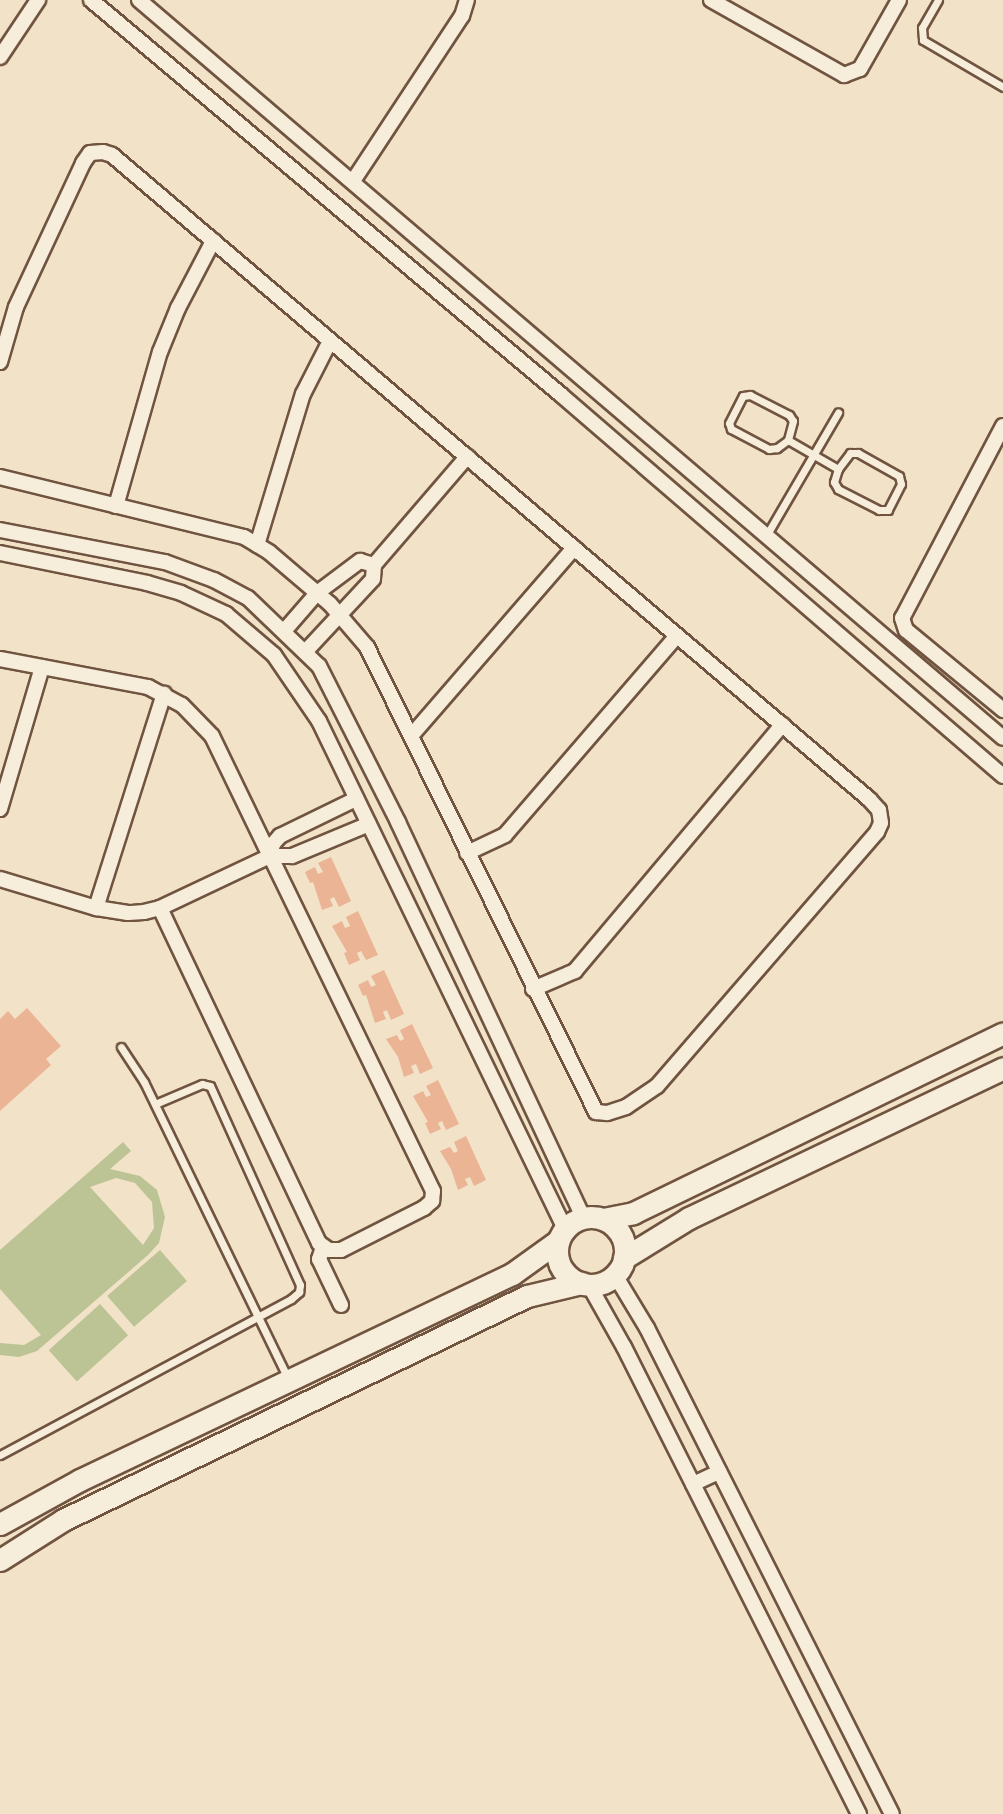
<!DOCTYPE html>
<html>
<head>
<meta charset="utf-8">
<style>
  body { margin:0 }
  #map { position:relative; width:1003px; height:1814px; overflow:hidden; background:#f2e3c8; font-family:"Libre Caslon Text",serif }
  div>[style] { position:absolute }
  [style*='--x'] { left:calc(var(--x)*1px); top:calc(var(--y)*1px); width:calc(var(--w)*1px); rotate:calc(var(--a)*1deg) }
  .green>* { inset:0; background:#bcc395; transform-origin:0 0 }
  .building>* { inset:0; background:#eab495 }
  .roads { filter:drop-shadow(2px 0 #705440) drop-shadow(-2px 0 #705440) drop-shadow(0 2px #705440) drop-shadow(0 -2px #705440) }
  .service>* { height:7px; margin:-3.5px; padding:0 3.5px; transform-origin:3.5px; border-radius:3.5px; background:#f7eddb }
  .minor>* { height:14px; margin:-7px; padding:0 7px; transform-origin:7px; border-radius:7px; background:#f7eddb }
  .secondary>* { height:21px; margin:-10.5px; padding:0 10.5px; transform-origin:10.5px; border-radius:10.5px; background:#f7eddb }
  .secondary>.ring { margin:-10.5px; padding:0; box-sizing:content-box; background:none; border:21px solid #f7eddb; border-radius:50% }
  span { translate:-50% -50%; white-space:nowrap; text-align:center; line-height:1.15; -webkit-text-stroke:5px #f7eddb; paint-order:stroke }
</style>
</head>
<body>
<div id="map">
  <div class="green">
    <i style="clip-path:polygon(evenodd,123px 1142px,131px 1151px,110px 1169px,140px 1176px,157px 1190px,165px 1217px,159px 1243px,148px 1255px,37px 1351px,19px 1357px,0 1355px,0 1343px,24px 1345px,41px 1335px,0 1289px,0 1250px,123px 1142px,116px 1178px,135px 1183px,152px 1202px,154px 1228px,143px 1245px,90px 1187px,116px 1178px)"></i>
    <i style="left:160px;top:1250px;width:41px;height:70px;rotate:49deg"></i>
    <i style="left:100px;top:1304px;width:42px;height:69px;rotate:48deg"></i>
  </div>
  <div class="building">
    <i style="clip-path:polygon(331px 857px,351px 901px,339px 907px,334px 897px,330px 899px,333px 906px,322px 910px,313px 882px,310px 883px,305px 872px,315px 867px,318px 874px,323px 872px,318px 863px)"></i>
    <i style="clip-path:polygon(358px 911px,378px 955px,366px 960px,361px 951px,357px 953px,360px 960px,349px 965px,344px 953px,347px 952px,332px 926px,342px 921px,345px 928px,350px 926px,346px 917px)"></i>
    <i style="clip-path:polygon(384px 970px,404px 1014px,391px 1020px,387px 1010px,383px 1012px,386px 1019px,375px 1023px,366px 995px,363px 996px,358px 985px,368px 980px,371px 987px,376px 985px,371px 976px)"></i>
    <i style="clip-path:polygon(27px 1008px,61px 1046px,46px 1059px,51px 1065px,0 1111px,0 1019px,8px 1011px,15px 1019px)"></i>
    <i style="clip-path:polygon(412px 1024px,433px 1068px,420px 1074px,416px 1064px,411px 1066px,414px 1073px,404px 1077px,398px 1057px,386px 1039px,397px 1035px,400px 1041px,404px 1039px,400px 1030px)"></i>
    <i style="clip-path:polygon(438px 1080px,459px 1124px,446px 1130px,442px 1121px,438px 1123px,441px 1129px,430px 1134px,425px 1123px,428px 1122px,413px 1096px,423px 1091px,426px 1097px,431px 1095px,426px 1086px)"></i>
    <i style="clip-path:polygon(466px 1136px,486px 1180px,474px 1186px,470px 1177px,465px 1179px,468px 1185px,458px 1190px,451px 1169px,440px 1151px,450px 1147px,454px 1153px,458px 1151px,454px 1142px)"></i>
  </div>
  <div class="roads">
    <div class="service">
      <i style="--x:938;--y:0;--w:32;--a:120"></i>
      <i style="--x:922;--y:28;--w:12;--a:85"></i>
      <i style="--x:923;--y:40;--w:93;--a:30.4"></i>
      <i style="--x:750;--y:395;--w:44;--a:27.1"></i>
      <i style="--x:789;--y:415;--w:7;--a:56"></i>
      <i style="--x:793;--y:421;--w:20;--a:105"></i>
      <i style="--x:788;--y:440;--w:14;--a:144"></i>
      <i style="--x:777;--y:448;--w:8;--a:173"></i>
      <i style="--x:769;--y:449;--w:43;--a:-152.2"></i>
      <i style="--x:731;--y:429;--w:6;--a:-108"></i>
      <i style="--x:729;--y:423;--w:30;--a:-63"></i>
      <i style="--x:743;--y:396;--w:7;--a:-8"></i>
      <i style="--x:788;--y:440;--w:58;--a:30.1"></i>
      <i style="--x:850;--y:453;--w:8;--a:0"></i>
      <i style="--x:858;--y:453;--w:47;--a:29.3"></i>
      <i style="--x:899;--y:476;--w:8;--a:76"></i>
      <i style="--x:901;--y:484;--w:29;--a:117"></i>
      <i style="--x:888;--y:510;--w:9;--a:180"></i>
      <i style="--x:879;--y:510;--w:46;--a:-152.9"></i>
      <i style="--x:838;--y:489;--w:8;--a:-120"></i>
      <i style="--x:834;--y:482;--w:14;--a:-73"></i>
      <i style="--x:838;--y:469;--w:20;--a:-53"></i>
      <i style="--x:766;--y:536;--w:143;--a:-59.7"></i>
      <i style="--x:121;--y:1047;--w:42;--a:56.7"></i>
      <i style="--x:144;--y:1082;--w:329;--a:64.1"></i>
      <i style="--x:0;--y:1455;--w:330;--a:-28.2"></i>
      <i style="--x:291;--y:1299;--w:11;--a:-41"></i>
      <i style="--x:299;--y:1292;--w:7;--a:-82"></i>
      <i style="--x:300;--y:1285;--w:218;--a:-114.3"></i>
      <i style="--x:210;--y:1086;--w:8;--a:-166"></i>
      <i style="--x:202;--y:1084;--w:51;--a:156.9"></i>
    </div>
    <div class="minor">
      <i style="--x:91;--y:0;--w:613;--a:40.03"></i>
      <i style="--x:560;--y:394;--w:585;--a:40.77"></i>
      <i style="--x:139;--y:0;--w:1136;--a:40.5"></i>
      <i style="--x:711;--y:0;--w:153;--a:29.4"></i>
      <i style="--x:844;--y:75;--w:17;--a:-21"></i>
      <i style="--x:860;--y:69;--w:79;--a:-60.5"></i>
      <i style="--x:0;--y:57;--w:69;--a:-56.3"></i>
      <i style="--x:353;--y:181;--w:198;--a:-56.6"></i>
      <i style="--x:462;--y:16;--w:17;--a:-73"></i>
      <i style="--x:0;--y:362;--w:57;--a:-73.8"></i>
      <i style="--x:16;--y:307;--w:159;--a:-65"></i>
      <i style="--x:83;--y:163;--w:12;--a:-55"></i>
      <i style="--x:90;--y:153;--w:13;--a:-4"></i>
      <i style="--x:103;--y:152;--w:9;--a:18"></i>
      <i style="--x:112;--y:155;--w:994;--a:40.39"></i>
      <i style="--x:869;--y:799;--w:15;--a:48"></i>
      <i style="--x:879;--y:810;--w:13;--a:81"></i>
      <i style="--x:881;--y:823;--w:10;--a:114"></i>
      <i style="--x:877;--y:832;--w:336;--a:130.9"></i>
      <i style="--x:657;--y:1086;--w:37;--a:146"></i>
      <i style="--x:626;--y:1107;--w:20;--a:162"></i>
      <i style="--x:607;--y:1113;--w:11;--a:-175"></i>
      <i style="--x:596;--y:1112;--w:518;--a:-116.22"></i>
      <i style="--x:367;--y:647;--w:57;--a:-130.7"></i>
      <i style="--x:330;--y:604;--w:80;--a:-139.6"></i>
      <i style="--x:269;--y:552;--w:29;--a:-149"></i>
      <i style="--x:244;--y:537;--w:251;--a:-166.2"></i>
      <i style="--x:1003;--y:426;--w:217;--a:117.7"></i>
      <i style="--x:902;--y:618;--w:13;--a:72"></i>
      <i style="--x:906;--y:630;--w:126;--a:39.5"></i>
      <i style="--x:116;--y:506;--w:160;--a:-74.1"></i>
      <i style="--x:160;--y:352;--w:48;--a:-67.8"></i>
      <i style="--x:178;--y:308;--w:76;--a:-62.4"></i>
      <i style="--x:0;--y:530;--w:168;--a:11"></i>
      <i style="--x:165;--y:562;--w:52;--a:20.2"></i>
      <i style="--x:214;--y:580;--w:38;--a:28"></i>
      <i style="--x:248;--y:598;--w:98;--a:43.8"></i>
      <i style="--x:319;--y:666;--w:175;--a:63.1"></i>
      <i style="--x:398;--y:822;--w:436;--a:64.9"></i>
      <i style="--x:257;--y:545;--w:158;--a:-73.1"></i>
      <i style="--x:303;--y:394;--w:59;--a:-63"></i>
      <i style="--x:0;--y:553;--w:150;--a:11.5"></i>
      <i style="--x:147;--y:583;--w:35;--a:16"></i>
      <i style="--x:181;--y:593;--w:50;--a:25"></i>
      <i style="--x:226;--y:614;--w:63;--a:40.5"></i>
      <i style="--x:274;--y:655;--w:80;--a:55.7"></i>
      <i style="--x:319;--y:721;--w:564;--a:64.16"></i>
      <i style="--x:285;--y:630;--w:49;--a:-49.1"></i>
      <i style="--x:317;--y:593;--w:54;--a:-36.7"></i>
      <i style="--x:360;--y:561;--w:15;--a:16"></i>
      <i style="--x:306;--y:651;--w:98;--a:-47.1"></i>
      <i style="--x:373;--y:579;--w:14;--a:-86"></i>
      <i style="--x:374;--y:565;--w:143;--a:-49.3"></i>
      <i style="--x:0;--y:659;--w:151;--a:10.7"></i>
      <i style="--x:148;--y:687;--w:38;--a:28"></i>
      <i style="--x:182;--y:705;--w:43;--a:45.9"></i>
      <i style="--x:212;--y:736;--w:133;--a:64.2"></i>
      <i style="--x:270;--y:856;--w:122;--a:154.7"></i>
      <i style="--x:160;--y:908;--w:16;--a:166"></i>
      <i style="--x:144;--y:912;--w:16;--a:176"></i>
      <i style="--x:128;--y:913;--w:32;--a:-171"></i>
      <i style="--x:96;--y:908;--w:100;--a:-163.2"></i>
      <i style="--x:411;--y:736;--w:249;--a:-49.1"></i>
      <i style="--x:0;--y:809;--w:148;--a:-73.5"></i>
      <i style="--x:467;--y:853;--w:42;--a:-25.3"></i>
      <i style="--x:505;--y:835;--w:263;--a:-49.2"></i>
      <i style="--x:270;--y:856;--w:22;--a:0"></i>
      <i style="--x:292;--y:856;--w:83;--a:-22.6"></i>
      <i style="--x:96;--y:908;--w:225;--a:-72.4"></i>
      <i style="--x:160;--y:908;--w:371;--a:64.6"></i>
      <i style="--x:319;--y:1243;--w:12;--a:35"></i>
      <i style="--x:329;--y:1250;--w:12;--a:0"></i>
      <i style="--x:341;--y:1250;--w:93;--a:-26.8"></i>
      <i style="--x:424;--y:1208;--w:11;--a:-41"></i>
      <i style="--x:432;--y:1201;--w:10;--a:-84"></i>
      <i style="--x:433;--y:1191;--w:373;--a:-115.9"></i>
      <i style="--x:270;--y:856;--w:12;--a:-76"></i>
      <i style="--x:273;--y:844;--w:11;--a:-49"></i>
      <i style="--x:280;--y:836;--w:85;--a:-26"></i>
      <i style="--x:533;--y:989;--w:46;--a:-23.2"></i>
      <i style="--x:575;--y:971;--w:322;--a:-49.9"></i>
      <i style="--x:323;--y:1247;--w:13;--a:108"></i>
      <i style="--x:319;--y:1259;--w:51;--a:64.4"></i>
      <i style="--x:615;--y:1275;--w:62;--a:58.9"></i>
      <i style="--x:647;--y:1328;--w:544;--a:63.25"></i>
      <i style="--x:589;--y:1285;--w:71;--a:60.6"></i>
      <i style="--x:624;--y:1347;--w:523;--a:63.29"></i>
      <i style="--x:693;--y:1484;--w:29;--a:-25"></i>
    </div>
    <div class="secondary">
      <i class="ring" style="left:557px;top:1217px;width:47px;height:47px"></i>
      <i style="--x:603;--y:1219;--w:31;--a:-11"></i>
      <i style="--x:633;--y:1213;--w:411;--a:-25.9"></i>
      <i style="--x:624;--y:1258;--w:76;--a:-31.6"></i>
      <i style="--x:689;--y:1218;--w:348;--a:-25.5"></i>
      <i style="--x:0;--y:1524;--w:91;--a:-28.8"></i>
      <i style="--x:80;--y:1480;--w:479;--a:-25.5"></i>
      <i style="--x:512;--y:1274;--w:57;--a:-35.7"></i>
      <i style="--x:0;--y:1560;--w:75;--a:-32.4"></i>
      <i style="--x:63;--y:1520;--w:515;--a:-25.77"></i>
      <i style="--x:527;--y:1296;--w:56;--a:-13.5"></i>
    </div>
  </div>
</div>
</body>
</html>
